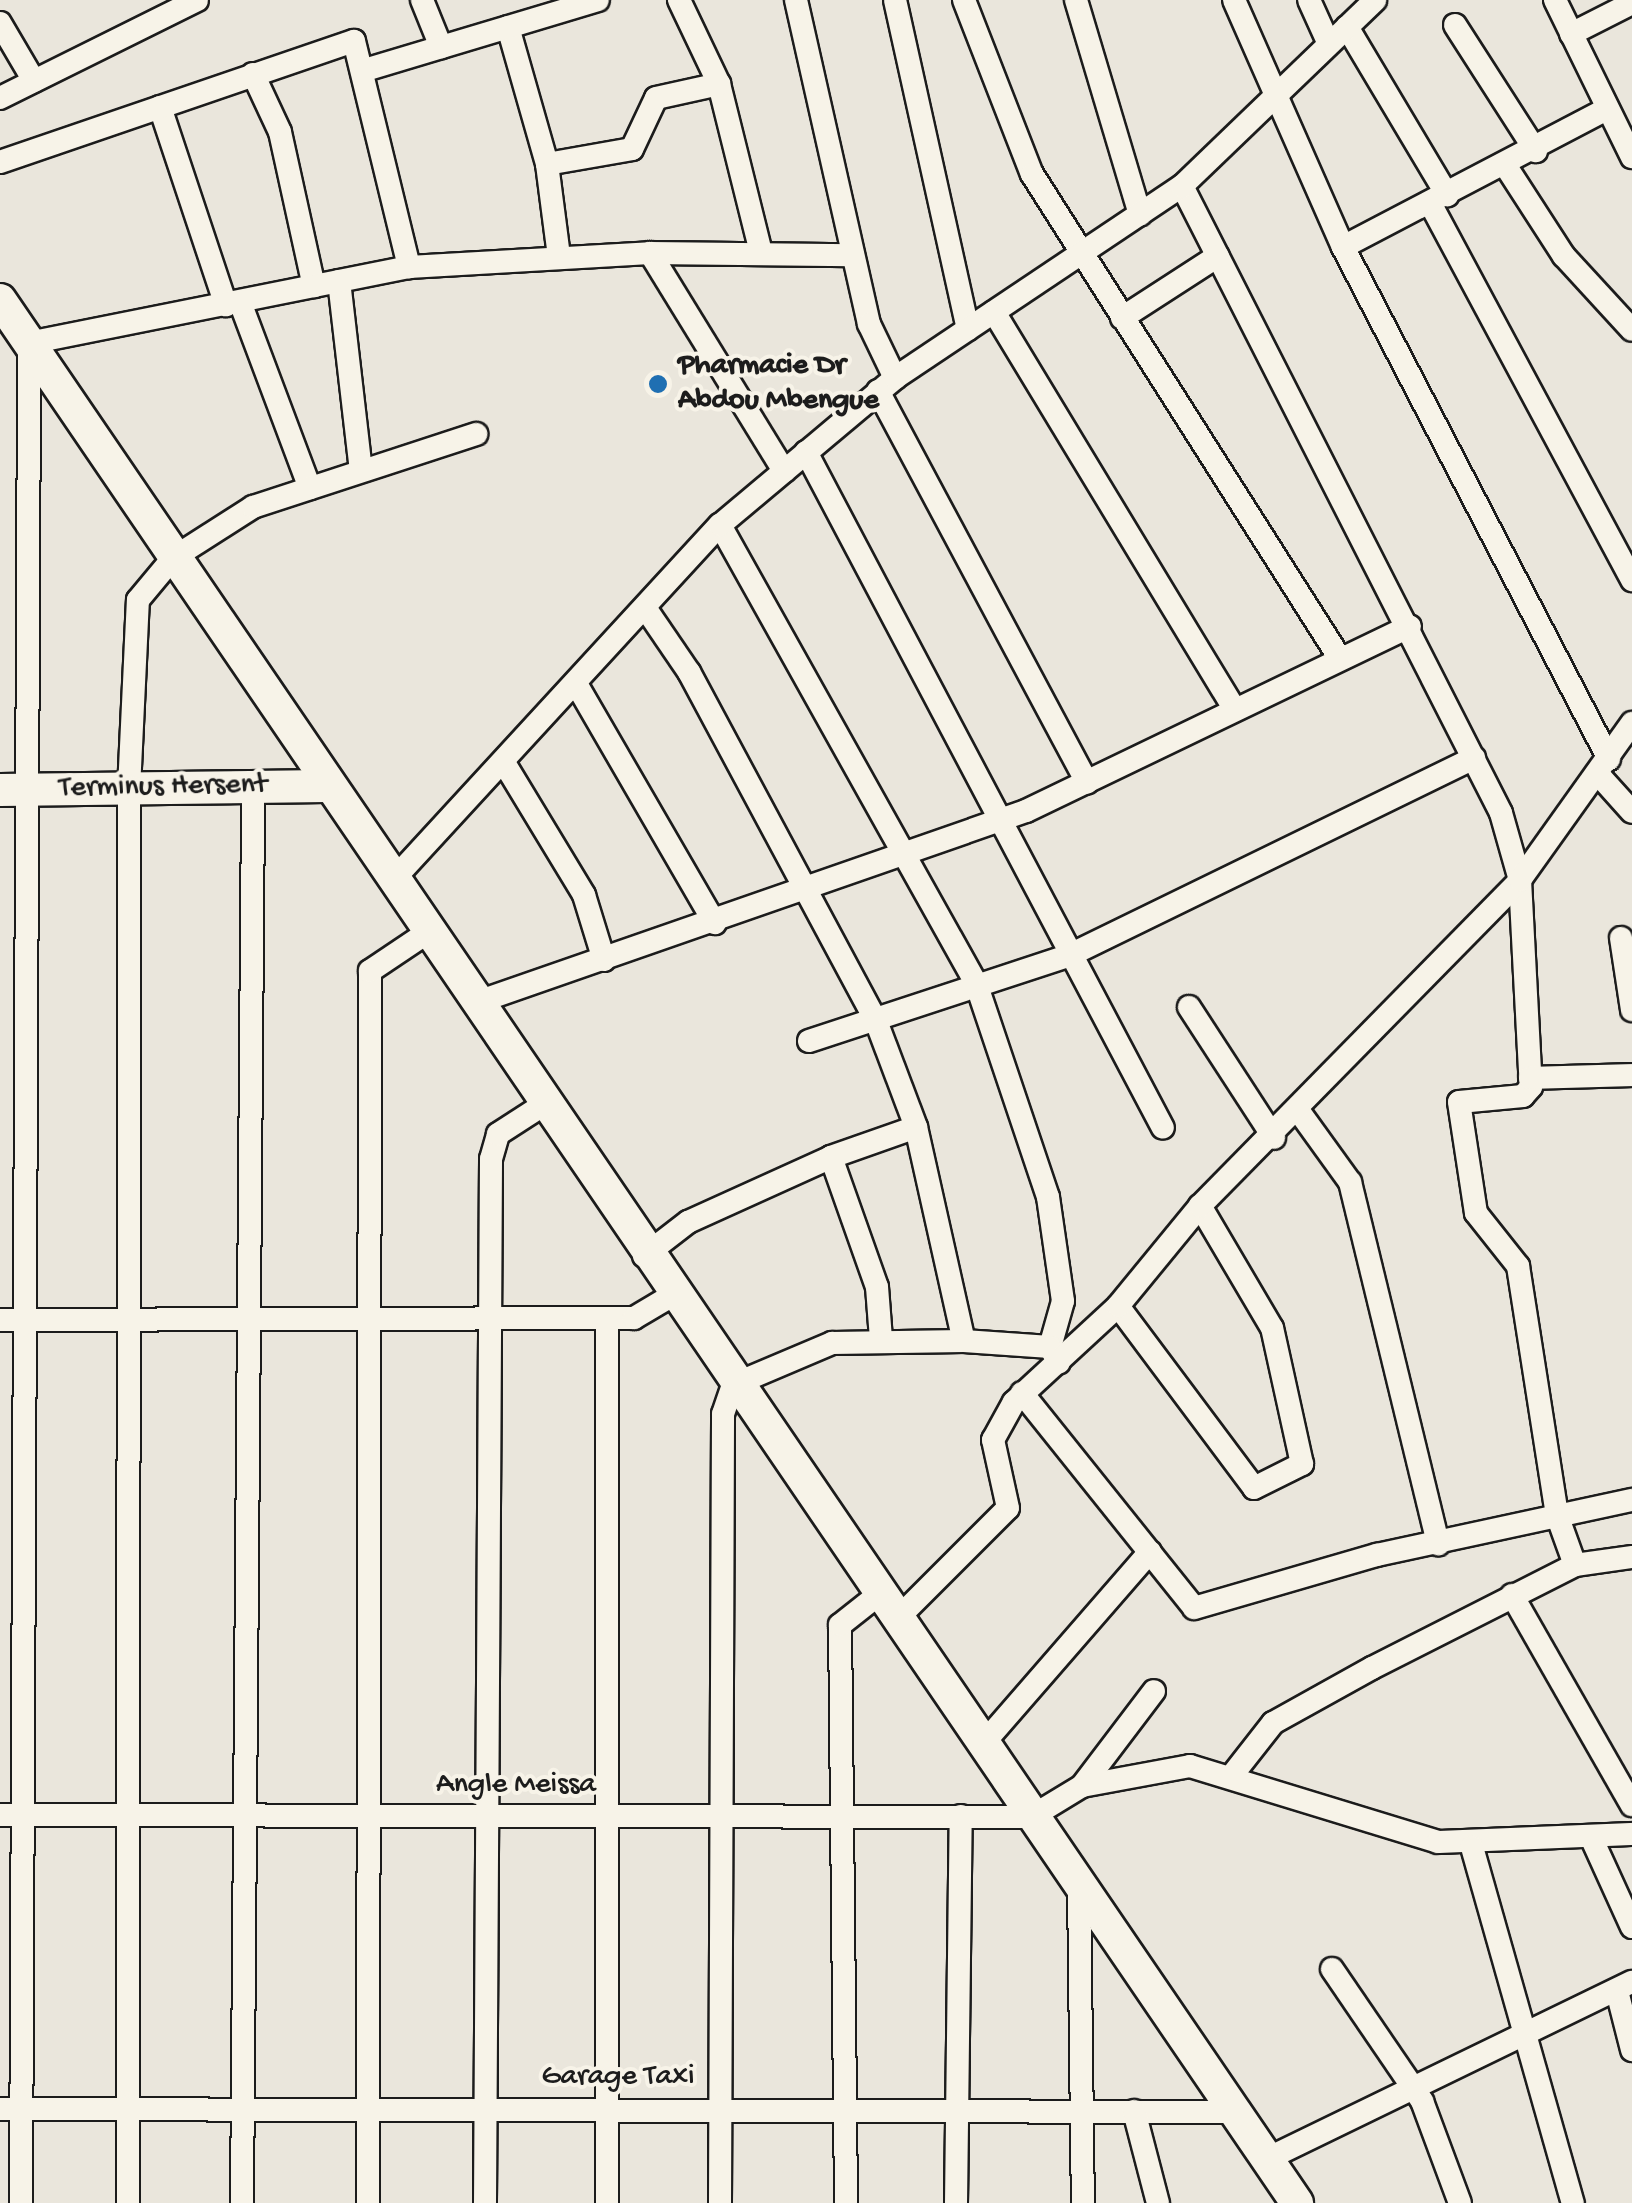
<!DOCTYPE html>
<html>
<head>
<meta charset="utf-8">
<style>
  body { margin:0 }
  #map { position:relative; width:1632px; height:2203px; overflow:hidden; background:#eae6dc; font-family:"Gochi Hand",sans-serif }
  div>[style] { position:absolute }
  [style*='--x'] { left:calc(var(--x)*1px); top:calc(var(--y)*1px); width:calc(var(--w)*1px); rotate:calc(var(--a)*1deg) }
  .roads { filter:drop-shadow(2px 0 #1c1c1c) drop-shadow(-2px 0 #1c1c1c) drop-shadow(0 2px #1c1c1c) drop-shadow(0 -2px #1c1c1c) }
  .street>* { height:22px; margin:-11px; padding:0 11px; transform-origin:11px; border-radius:11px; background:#f7f3e8 }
  .secondary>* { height:32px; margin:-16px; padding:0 16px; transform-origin:16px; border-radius:16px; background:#f7f3e8 }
  .dots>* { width:28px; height:28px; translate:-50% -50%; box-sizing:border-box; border:5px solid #f7f3e8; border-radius:50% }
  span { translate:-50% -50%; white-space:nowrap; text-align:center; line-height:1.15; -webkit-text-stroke:8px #f7f3e8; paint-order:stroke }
  .poi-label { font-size:30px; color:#1c1c1c; font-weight:700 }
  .left { translate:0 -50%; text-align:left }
  .street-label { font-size:30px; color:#1c1c1c }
</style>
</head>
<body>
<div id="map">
  <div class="roads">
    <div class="street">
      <i style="--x:422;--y:0;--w:51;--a:68"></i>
      <i style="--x:679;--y:0;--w:93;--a:64.5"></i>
      <i style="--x:719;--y:84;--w:174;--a:76"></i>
      <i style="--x:796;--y:0;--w:332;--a:77.3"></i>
      <i style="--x:869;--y:324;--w:60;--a:64.3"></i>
      <i style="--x:895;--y:0;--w:337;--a:77.5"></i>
      <i style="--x:964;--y:0;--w:187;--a:68.7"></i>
      <i style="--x:1032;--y:174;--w:572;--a:57.56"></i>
      <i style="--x:1076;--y:0;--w:224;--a:73.4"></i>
      <i style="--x:1234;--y:0;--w:270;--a:66.2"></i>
      <i style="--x:1343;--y:247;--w:577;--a:62.55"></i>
      <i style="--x:1309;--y:0;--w:48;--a:65.6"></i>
      <i style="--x:1555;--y:0;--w:175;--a:63.9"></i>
      <i style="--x:0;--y:23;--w:67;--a:59.6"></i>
      <i style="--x:1455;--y:25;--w:150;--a:57.3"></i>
      <i style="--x:508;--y:27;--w:142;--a:74.1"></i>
      <i style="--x:547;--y:164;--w:93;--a:82.6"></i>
      <i style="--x:1347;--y:27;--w:196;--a:59.2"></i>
      <i style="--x:1571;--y:34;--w:68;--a:-26.9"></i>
      <i style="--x:365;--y:70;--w:243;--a:-16.7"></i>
      <i style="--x:253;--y:74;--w:64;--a:65"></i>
      <i style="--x:280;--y:132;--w:158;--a:77.6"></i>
      <i style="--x:0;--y:98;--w:220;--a:-26.4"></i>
      <i style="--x:160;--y:107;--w:209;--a:71.6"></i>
      <i style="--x:0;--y:162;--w:374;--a:-18.9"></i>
      <i style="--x:354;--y:41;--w:233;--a:76.3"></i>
      <i style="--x:547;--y:164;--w:86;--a:-10"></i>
      <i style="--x:632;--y:149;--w:56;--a:-64.8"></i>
      <i style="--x:656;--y:98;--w:65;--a:-12.5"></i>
      <i style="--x:1507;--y:168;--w:105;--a:57.1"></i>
      <i style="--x:1564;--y:256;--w:100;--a:47.4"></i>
      <i style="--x:1182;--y:186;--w:703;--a:63.03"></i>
      <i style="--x:1501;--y:813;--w:70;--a:74.2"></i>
      <i style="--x:1520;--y:880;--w:207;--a:87"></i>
      <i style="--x:1531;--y:1087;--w:12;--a:132"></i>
      <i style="--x:1523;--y:1096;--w:64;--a:174.6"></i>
      <i style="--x:1459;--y:1102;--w:112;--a:81.3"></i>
      <i style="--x:1476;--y:1213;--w:68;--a:51.6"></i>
      <i style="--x:1518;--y:1266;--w:252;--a:81.1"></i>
      <i style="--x:1557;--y:1515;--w:53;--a:70.2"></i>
      <i style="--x:1430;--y:203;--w:428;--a:61.8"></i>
      <i style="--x:1343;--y:247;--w:296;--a:-27.6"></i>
      <i style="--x:650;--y:253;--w:256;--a:58.4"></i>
      <i style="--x:339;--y:281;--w:191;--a:83.4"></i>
      <i style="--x:240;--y:302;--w:199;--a:69.4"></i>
      <i style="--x:994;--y:312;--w:461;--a:58.8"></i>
      <i style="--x:1122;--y:318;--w:114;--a:-32.9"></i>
      <i style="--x:878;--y:391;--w:444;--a:61.9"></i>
      <i style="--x:806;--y:452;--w:764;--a:62.16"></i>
      <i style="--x:720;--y:525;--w:525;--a:60.8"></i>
      <i style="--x:976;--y:983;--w:226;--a:71.4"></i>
      <i style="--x:1048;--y:1197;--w:105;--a:81.8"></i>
      <i style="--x:1063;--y:1301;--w:48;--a:105.8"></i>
      <i style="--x:1050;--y:1347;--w:18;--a:61"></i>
      <i style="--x:648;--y:612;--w:73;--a:55.7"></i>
      <i style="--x:689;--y:672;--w:396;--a:61.8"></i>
      <i style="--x:876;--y:1021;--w:113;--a:69.3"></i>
      <i style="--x:916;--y:1127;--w:219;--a:77.4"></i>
      <i style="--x:964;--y:1341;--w:86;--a:4"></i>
      <i style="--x:578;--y:687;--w:273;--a:59.9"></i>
      <i style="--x:506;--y:766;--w:151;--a:58.8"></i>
      <i style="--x:584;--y:895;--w:68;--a:72.9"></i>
      <i style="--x:1597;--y:773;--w:52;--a:48.1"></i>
      <i style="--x:393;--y:880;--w:483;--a:-47.4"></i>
      <i style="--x:720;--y:525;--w:229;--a:-40"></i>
      <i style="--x:895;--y:378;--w:345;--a:-33.8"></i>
      <i style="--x:1182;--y:186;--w:268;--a:-43.9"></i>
      <i style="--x:1621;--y:938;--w:73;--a:81.3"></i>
      <i style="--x:475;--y:1003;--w:583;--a:-19.21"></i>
      <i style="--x:1026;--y:811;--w:426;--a:-25.7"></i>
      <i style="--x:1189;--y:1007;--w:156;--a:57"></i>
      <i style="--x:809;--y:1041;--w:273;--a:-18.2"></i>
      <i style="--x:1068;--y:956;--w:452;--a:-26"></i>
      <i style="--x:1530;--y:1078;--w:102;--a:-1.7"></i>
      <i style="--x:1298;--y:1110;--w:89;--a:54.2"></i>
      <i style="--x:1350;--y:1182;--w:373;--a:76.3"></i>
      <i style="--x:644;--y:1256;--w:56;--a:-37.7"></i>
      <i style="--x:688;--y:1222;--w:157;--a:-24.4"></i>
      <i style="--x:1118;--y:1306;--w:227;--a:53.2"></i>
      <i style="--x:1254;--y:1488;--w:54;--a:-26.6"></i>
      <i style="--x:1302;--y:1464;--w:139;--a:-102.4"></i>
      <i style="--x:1272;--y:1328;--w:142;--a:-120.5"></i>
      <i style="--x:607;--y:1318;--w:885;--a:90"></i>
      <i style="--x:0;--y:1320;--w:634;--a:-0.18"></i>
      <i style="--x:634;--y:1318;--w:43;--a:-30.7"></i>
      <i style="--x:881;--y:1339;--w:52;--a:-94.4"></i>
      <i style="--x:877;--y:1287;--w:138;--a:-109.5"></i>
      <i style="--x:831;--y:1157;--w:90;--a:-19.4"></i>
      <i style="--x:1022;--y:1393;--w:275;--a:51.3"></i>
      <i style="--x:1194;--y:1608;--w:191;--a:-16.2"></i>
      <i style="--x:1377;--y:1555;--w:261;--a:-12.2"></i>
      <i style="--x:1512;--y:1595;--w:242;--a:60.3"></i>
      <i style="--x:896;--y:1620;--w:158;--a:-45"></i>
      <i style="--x:1008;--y:1508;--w:70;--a:-102.4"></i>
      <i style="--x:993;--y:1440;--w:43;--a:-61.1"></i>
      <i style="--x:1014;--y:1402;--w:142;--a:-42.7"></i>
      <i style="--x:1118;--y:1306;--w:129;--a:-50.6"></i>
      <i style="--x:1200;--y:1206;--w:457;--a:-45.5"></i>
      <i style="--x:1520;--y:880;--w:193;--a:-54.5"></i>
      <i style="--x:982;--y:1745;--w:256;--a:-49"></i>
      <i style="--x:1233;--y:1774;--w:65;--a:-51.9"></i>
      <i style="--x:1273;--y:1723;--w:113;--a:-29.1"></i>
      <i style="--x:1372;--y:1668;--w:228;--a:-26.9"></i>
      <i style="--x:1575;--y:1565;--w:58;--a:-8"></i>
      <i style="--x:1082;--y:1786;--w:119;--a:-52.8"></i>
      <i style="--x:0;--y:1815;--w:1031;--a:0.11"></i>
      <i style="--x:1031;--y:1817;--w:60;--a:-31.3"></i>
      <i style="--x:1082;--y:1786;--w:110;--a:-10.5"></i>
      <i style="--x:1190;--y:1766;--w:259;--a:17"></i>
      <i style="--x:1438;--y:1842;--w:194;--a:-2.4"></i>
      <i style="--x:1591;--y:1837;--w:99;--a:65.5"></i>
      <i style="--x:1472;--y:1847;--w:370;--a:74.2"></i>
      <i style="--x:1079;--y:1886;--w:317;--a:89.3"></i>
      <i style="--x:1332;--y:1969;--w:160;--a:55.7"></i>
      <i style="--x:1422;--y:2101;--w:109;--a:69.6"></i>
      <i style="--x:1617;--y:1991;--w:61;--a:75.7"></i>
      <i style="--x:0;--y:2109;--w:1236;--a:0.14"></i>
      <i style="--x:1134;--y:2111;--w:95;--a:75.4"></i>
      <i style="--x:1267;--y:2159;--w:406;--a:-25.9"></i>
      <i style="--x:21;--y:2203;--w:1860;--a:-89.75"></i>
      <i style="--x:29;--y:343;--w:388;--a:-11.3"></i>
      <i style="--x:409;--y:267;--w:241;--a:-3.3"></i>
      <i style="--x:650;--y:253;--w:203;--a:0.6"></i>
      <i style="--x:128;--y:2203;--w:1414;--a:-89.96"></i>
      <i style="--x:129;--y:789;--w:189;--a:-87.3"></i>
      <i style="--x:138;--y:600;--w:55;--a:-50.2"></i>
      <i style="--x:173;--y:558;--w:95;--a:-32.5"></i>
      <i style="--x:253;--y:507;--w:235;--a:-18.1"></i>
      <i style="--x:242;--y:2203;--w:1416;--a:-89.55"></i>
      <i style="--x:368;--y:2203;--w:1232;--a:-89.91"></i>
      <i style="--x:370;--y:971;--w:70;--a:-33.9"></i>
      <i style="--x:485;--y:2203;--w:1044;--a:-89.67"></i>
      <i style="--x:491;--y:1159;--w:26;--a:-74"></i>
      <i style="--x:498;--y:1134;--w:54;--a:-32.8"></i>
      <i style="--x:720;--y:2203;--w:789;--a:-89.78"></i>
      <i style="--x:723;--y:1414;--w:31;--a:-71"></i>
      <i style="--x:733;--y:1385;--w:108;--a:-23"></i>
      <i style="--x:832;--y:1343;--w:132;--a:-0.9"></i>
      <i style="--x:846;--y:2203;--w:578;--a:-90.59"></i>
      <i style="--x:840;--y:1625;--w:48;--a:-38.3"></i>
      <i style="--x:956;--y:2203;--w:387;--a:-89.3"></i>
    </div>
    <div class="secondary">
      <i style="--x:0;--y:300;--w:2303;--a:55.72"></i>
      <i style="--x:0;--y:790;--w:326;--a:-0.7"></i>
    </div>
  </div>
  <div class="dots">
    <i style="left:658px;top:384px;background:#1f6fb2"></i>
  </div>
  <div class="poi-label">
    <span class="left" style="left:678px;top:384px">Pharmacie Dr<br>Abdou Mbengue</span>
  </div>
  <div class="street-label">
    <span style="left:163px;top:788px;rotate:-1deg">Terminus Hersent</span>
    <span style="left:516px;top:1786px">Angle Meissa</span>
    <span style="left:618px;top:2078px">Garage Taxi</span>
  </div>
</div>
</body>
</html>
